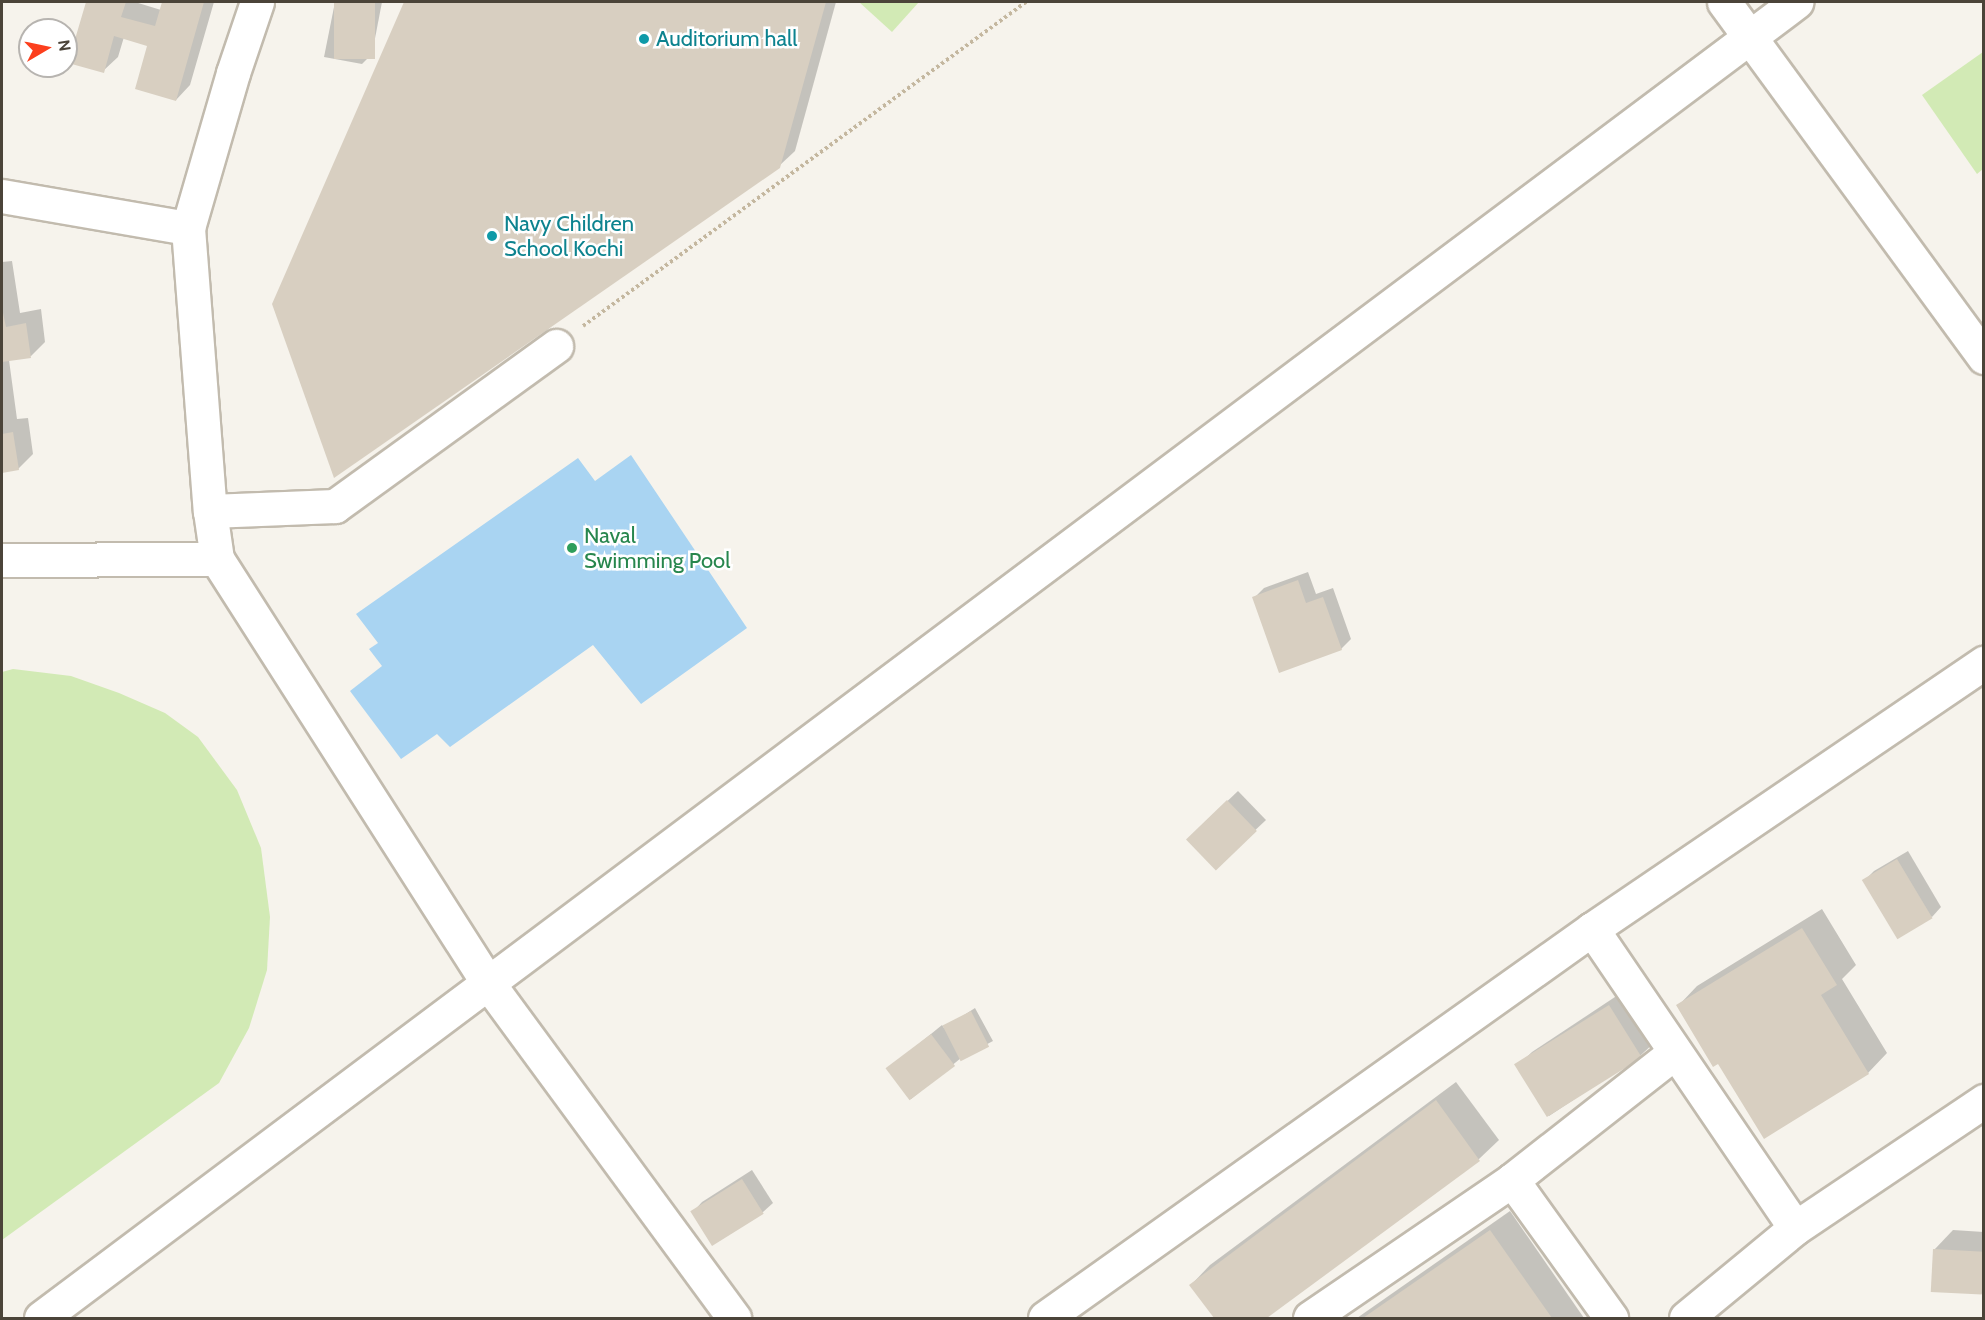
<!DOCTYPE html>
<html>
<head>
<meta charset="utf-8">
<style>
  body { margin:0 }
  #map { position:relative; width:1985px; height:1320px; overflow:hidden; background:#f6f3ec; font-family:Cabin,sans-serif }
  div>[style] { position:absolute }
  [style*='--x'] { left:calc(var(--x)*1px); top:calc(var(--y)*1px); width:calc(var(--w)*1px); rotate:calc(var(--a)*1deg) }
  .green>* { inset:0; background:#d2eab5 }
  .water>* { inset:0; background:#a9d4f2 }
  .shadow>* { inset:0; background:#0003 }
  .building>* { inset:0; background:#d8cfc1; transform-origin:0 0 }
  .path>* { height:4px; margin-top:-2px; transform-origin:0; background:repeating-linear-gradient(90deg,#c4b79f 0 3px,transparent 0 6px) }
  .roads { filter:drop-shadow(2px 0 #c2bbae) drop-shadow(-2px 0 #c2bbae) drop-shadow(0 2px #c2bbae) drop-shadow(0 -2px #c2bbae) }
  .minor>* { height:33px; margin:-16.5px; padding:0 16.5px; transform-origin:16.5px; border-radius:16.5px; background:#fff }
  .dots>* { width:16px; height:16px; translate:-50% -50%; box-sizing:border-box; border:3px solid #fff; border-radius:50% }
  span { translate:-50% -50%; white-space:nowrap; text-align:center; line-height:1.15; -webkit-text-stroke:5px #fff; paint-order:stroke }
  .culture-label { font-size:22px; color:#0d838f }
  .left { translate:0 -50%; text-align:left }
  .leisure-label { font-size:22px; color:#27864d }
  .frame { position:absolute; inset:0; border:3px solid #4b4439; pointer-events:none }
  .north { position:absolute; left:18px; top:18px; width:60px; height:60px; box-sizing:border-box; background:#fff; border:2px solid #b7b4b0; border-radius:50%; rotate:81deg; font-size:16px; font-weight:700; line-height:24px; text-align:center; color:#4b4439 }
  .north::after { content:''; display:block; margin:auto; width:21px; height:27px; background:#fc3f1d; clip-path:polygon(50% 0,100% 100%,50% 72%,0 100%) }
</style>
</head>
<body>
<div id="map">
  <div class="green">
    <i style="clip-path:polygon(859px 2px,919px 2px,892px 32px)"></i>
    <i style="clip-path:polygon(1983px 52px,1983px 169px,1977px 174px,1922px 95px)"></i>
    <i style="clip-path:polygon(13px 669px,71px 676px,119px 693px,165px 713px,198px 737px,237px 790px,261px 848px,270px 917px,267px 970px,249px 1028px,219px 1083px,2px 1240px,2px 672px)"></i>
  </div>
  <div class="water">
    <i style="clip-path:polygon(631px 455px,747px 628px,641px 704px,593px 645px,450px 747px,437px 734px,401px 759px,350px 691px,382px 666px,369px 649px,378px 643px,356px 614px,578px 458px,595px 481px)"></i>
  </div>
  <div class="shadow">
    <i style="clip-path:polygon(87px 2px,135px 2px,161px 10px,164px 2px,214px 2px,190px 85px,176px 100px,149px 45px,124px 37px,118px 57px,103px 71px,70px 62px)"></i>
    <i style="clip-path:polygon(335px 2px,382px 2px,372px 54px,362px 64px,324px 57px)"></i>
    <i style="clip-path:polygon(406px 2px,836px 2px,795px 151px,779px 166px,273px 304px)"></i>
    <i style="clip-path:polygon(12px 261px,20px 313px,41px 309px,45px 342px,31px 356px,9px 360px,17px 419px,28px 418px,33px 454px,18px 469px,2px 471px,2px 262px)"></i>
    <i style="clip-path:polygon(1308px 572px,1316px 594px,1333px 588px,1351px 639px,1341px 649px,1254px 598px,1264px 588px)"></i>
    <i style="clip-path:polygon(1238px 791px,1266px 820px,1215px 868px,1198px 829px)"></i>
    <i style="clip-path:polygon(1908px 851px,1941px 907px,1932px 917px,1864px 881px,1874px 871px)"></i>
    <i style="clip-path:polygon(1822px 909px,1856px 965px,1842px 979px,1887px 1053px,1868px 1073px,1718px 1061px,1678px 1006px,1697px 986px)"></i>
    <i style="clip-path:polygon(1624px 991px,1656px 1041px,1641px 1055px,1549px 1116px,1517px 1066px,1532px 1052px)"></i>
    <i style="clip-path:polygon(975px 1008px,993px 1041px,961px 1058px,911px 1099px,888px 1069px,942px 1025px,944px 1028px)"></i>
    <i style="clip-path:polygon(1456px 1082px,1499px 1140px,1479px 1159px,1265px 1318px,1215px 1318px,1191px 1285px,1210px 1265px)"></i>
    <i style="clip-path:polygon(752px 1170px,773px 1203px,763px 1212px,693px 1212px,702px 1202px)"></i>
    <i style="clip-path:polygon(1510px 1211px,1584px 1318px,1357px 1318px)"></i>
    <i style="clip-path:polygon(1953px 1230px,1984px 1232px,1984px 1296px,1934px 1250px)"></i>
  </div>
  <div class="building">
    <i style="clip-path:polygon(86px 2px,126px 2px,121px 17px,155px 26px,162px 2px,204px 2px,176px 101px,135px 89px,147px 46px,114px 36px,104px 73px,68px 63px)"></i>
    <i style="left:334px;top:2px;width:41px;height:57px"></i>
    <i style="clip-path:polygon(404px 2px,826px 2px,780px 168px,334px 478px,272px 304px)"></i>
    <i style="clip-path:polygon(2px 308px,6px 327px,26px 323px,31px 358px,2px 362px)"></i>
    <i style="clip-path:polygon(13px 432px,19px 470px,2px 473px,2px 434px)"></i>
    <i style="clip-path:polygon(1298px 580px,1306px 603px,1323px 597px,1342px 650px,1279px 673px,1252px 597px)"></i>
    <i style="left:1227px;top:800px;width:43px;height:57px;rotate:46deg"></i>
    <i style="left:1897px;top:859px;width:69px;height:41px;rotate:59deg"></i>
    <i style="clip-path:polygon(1802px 928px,1837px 985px,1821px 995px,1869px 1074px,1764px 1139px,1718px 1064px,1713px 1067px,1676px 1005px)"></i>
    <i style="left:1609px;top:1005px;width:62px;height:112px;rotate:58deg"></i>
    <i style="left:971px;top:1011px;width:40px;height:32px;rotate:63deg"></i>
    <i style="left:931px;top:1034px;width:40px;height:57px;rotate:53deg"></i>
    <i style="clip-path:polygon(1436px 1100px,1480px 1161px,1267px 1318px,1214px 1318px,1189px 1285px)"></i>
    <i style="left:742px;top:1179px;width:41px;height:61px;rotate:58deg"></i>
    <i style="clip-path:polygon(1490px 1230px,1552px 1318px,1363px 1318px)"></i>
    <i style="left:1933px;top:1249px;width:51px;height:43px;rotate:3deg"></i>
  </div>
  <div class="path">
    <i style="--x:583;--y:326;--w:549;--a:-36.18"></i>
  </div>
  <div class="roads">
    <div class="minor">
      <i style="--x:257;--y:2;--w:75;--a:108.7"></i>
      <i style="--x:233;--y:73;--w:161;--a:106.2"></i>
      <i style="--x:188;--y:228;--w:284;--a:85.6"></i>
      <i style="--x:210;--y:511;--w:49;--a:81.7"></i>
      <i style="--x:217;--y:559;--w:503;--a:57.42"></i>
      <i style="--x:488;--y:983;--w:416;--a:53.7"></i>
      <i style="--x:1724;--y:2;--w:440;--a:53.8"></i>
      <i style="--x:2;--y:196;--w:189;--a:9.8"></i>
      <i style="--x:210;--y:511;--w:125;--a:-2.3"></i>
      <i style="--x:335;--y:506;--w:273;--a:-35.9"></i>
      <i style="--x:2;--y:560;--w:215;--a:-0.3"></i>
      <i style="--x:1592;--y:929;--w:361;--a:55.8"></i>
      <i style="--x:1512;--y:1180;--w:207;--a:-38.1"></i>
      <i style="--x:41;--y:1318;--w:2194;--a:-36.86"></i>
      <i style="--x:1045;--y:1318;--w:671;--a:-35.42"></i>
      <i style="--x:1592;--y:929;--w:474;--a:-34.2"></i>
      <i style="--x:1310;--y:1318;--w:245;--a:-34.3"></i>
      <i style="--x:1512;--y:1180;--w:170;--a:54.3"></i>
      <i style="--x:1686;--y:1318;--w:141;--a:-39.5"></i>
      <i style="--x:1795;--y:1228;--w:228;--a:-33.9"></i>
    </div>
  </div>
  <div class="dots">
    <i style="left:644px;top:39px;background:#0f9aa8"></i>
    <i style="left:492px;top:236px;background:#0f9aa8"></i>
    <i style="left:572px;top:548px;background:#2e9e5b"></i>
  </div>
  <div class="culture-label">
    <span class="left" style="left:656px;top:39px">Auditorium hall</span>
    <span class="left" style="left:504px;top:236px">Navy Children<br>School Kochi</span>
  </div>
  <div class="leisure-label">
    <span class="left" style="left:584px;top:548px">Naval<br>Swimming Pool</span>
  </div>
  <div class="frame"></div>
  <div class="north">N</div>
</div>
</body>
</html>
